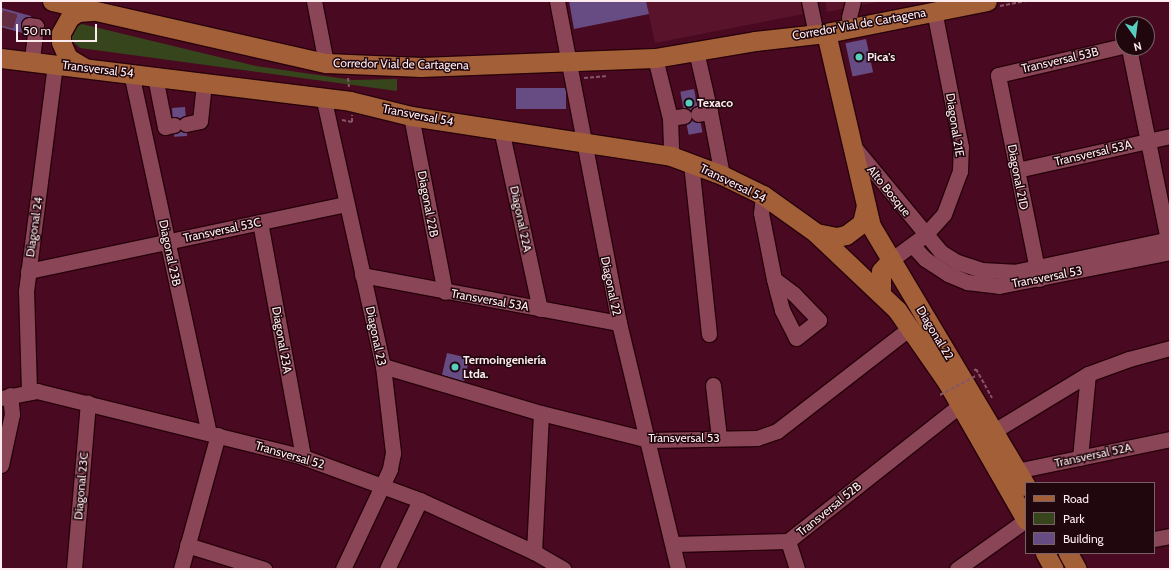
<!DOCTYPE html>
<html>
<head>
<meta charset="utf-8">
<style>
  body { margin:0 }
  #map { position:relative; width:1171px; height:570px; overflow:hidden; background:#490a21; font-family:Cabin,sans-serif }
  div>[style] { position:absolute }
  [style*='--x'] { left:calc(var(--x)*1px); top:calc(var(--y)*1px); width:calc(var(--w)*1px); rotate:calc(var(--a)*1deg) }
  .built>* { inset:0; background:#59132b }
  .green>* { inset:0; background:#37451c }
  .building>* { inset:0; background:#674c84; transform-origin:0 0 }
  .minor-tunnel>* { height:15px; margin-top:-7.5px; transform-origin:0; background:repeating-linear-gradient(90deg,#642c40 0 15px,transparent 0 23px) }
  .path>* { height:2px; margin-top:-1px; transform-origin:0; background:repeating-linear-gradient(90deg,#865666 0 4px,transparent 0 6px) }
  .roads { filter:drop-shadow(1px 0 #27000b) drop-shadow(-1px 0 #27000b) drop-shadow(0 1px #27000b) drop-shadow(0 -1px #27000b) }
  .minor>* { height:15px; margin:-7.5px; padding:0 7.5px; transform-origin:7.5px; border-radius:7.5px; background:#8a4657 }
  .major>* { height:19px; margin:-9.5px; padding:0 9.5px; transform-origin:9.5px; border-radius:9.5px; background:#a35f37 }
  .path-bridge>* { height:2px; margin-top:-1px; transform-origin:0; background:repeating-linear-gradient(90deg,#865666 0 4px,transparent 0 6px) }
  .dots>* { width:11px; height:11px; translate:-50% -50%; box-sizing:border-box; border:2px solid #20060d; border-radius:50% }
  span { translate:-50% -50%; white-space:nowrap; text-align:center; line-height:1.15; -webkit-text-stroke:3px #20060d; paint-order:stroke }
  .street-label { font-size:12px; color:#fdecef }
  .poi-label { font-size:12px; color:#fdecef; font-weight:700 }
  .left { translate:0 -50%; text-align:left }
  .frame { position:absolute; inset:0; border:2px solid #fdecef; pointer-events:none }
  .legend { position:absolute; left:1025px; top:482px; width:130px; height:72px; box-sizing:border-box; background:#20060d; border:1px solid #786267; margin:0; padding:5px 7px; list-style:none; font-size:12px; color:#fdecef }
  .legend li { display:flex; align-items:center; gap:8px; height:20px }
  .legend b { width:20px; border:1px solid #786267 }
  .north { position:absolute; left:1115px; top:16px; width:40px; height:40px; box-sizing:border-box; background:#20060d; border:1px solid #786267; border-radius:50%; rotate:166deg; font-size:11px; font-weight:700; line-height:16px; text-align:center; color:#fdecef }
  .north::after { content:''; display:block; margin:auto; width:14px; height:18px; background:#58cec1; clip-path:polygon(50% 0,100% 100%,50% 72%,0 100%) }
  .scale { position:absolute; left:16px; top:24px; width:81px; height:18px; box-sizing:border-box; border:2px solid #fdecef; border-top:0; padding-left:5px; font-size:12px; line-height:14px; white-space:nowrap; color:#fdecef; -webkit-text-stroke:3px #20060d; paint-order:stroke }
</style>
</head>
<body>
<div id="map">
  <div class="built">
    <i style="clip-path:polygon(646px 1px,801px 1px,803px 14px,655px 43px)"></i>
    <i style="clip-path:polygon(825px 1px,882px 1px,827px 12px)"></i>
  </div>
  <div class="green">
    <i style="clip-path:polygon(82px 24px,256px 66px,353px 80px,397px 79px,397px 91px,80px 48px,69px 38px,73px 28px)"></i>
  </div>
  <div class="building">
    <i style="clip-path:polygon(569px 1px,646px 1px,649px 14px,574px 29px)"></i>
    <i style="clip-path:polygon(2px 8px,31px 16px,26px 34px,1px 27px)"></i>
    <i style="left:866px;top:39px;width:34px;height:21px;rotate:78deg"></i>
    <i style="left:516px;top:88px;width:50px;height:21px"></i>
    <i style="left:694px;top:89px;width:44px;height:14px;rotate:79deg"></i>
    <i style="left:185px;top:107px;width:29px;height:13px;rotate:86deg"></i>
    <i style="left:447px;top:353px;width:23px;height:24px;rotate:13deg"></i>
  </div>
  <div class="minor-tunnel">
    <i style="--x:1;--y:17;--w:29;--a:16"></i>
  </div>
  <div class="path">
    <i style="--x:1000;--y:6;--w:26;--a:-11"></i>
    <i style="--x:348;--y:78;--w:9;--a:84"></i>
    <i style="--x:584;--y:78;--w:24;--a:-5"></i>
    <i style="--x:342;--y:120;--w:10;--a:11"></i>
    <i style="--x:352;--y:122;--w:7;--a:-90"></i>
    <i style="--x:974;--y:371;--w:3;--a:-45"></i>
    <i style="--x:976;--y:369;--w:33;--a:61"></i>
  </div>
  <div class="roads">
    <div class="minor">
      <i style="--x:314;--y:1;--w:63;--a:79"></i>
      <i style="--x:557;--y:1;--w:328;--a:79.1"></i>
      <i style="--x:619;--y:323;--w:253;--a:76.5"></i>
      <i style="--x:809;--y:1;--w:24;--a:78"></i>
      <i style="--x:849;--y:17;--w:16;--a:-76"></i>
      <i style="--x:29;--y:25;--w:7;--a:8"></i>
      <i style="--x:36;--y:26;--w:35;--a:97"></i>
      <i style="--x:1129;--y:48;--w:205;--a:78.5"></i>
      <i style="--x:696;--y:51;--w:63;--a:77.1"></i>
      <i style="--x:710;--y:112;--w:12;--a:171"></i>
      <i style="--x:655;--y:58;--w:62;--a:76"></i>
      <i style="--x:670;--y:118;--w:14;--a:-8"></i>
      <i style="--x:131;--y:73;--w:368;--a:77.8"></i>
      <i style="--x:155;--y:77;--w:51;--a:78.7"></i>
      <i style="--x:165;--y:127;--w:9;--a:-13"></i>
      <i style="--x:323;--y:96;--w:277;--a:77.5"></i>
      <i style="--x:383;--y:366;--w:88;--a:83.4"></i>
      <i style="--x:393;--y:453;--w:16;--a:101"></i>
      <i style="--x:390;--y:469;--w:110;--a:115.2"></i>
      <i style="--x:710;--y:112;--w:64;--a:79.2"></i>
      <i style="--x:411;--y:116;--w:179;--a:79.1"></i>
      <i style="--x:670;--y:118;--w:38;--a:88"></i>
      <i style="--x:186;--y:124;--w:14;--a:-12"></i>
      <i style="--x:200;--y:121;--w:36;--a:-84"></i>
      <i style="--x:501;--y:129;--w:184;--a:77.8"></i>
      <i style="--x:854;--y:147;--w:136;--a:50.4"></i>
      <i style="--x:941;--y:252;--w:19;--a:32"></i>
      <i style="--x:957;--y:262;--w:25;--a:18"></i>
      <i style="--x:981;--y:270;--w:33;--a:3"></i>
      <i style="--x:1014;--y:272;--w:159;--a:-11.9"></i>
      <i style="--x:691;--y:163;--w:172;--a:84"></i>
      <i style="--x:1017;--y:170;--w:157;--a:-12.5"></i>
      <i style="--x:763;--y:195;--w:18;--a:96"></i>
      <i style="--x:761;--y:213;--w:67;--a:78.9"></i>
      <i style="--x:774;--y:279;--w:12;--a:76"></i>
      <i style="--x:777;--y:291;--w:20;--a:75"></i>
      <i style="--x:782;--y:310;--w:31;--a:63"></i>
      <i style="--x:796;--y:338;--w:29;--a:-38"></i>
      <i style="--x:819;--y:320;--w:36;--a:-134"></i>
      <i style="--x:794;--y:294;--w:25;--a:-143"></i>
      <i style="--x:260;--y:222;--w:239;--a:79.6"></i>
      <i style="--x:912;--y:245;--w:19;--a:47"></i>
      <i style="--x:925;--y:259;--w:27;--a:33"></i>
      <i style="--x:948;--y:274;--w:21;--a:23"></i>
      <i style="--x:967;--y:282;--w:32;--a:7"></i>
      <i style="--x:999;--y:286;--w:174;--a:-11.2"></i>
      <i style="--x:891;--y:260;--w:42;--a:-36.3"></i>
      <i style="--x:925;--y:235;--w:28;--a:-48"></i>
      <i style="--x:944;--y:214;--w:46;--a:-69.6"></i>
      <i style="--x:960;--y:171;--w:24;--a:-88"></i>
      <i style="--x:961;--y:147;--w:139;--a:-101.2"></i>
      <i style="--x:28;--y:271;--w:325;--a:-11.9"></i>
      <i style="--x:362;--y:275;--w:261;--a:10.6"></i>
      <i style="--x:1039;--y:279;--w:208;--a:-101.4"></i>
      <i style="--x:998;--y:75;--w:128;--a:-13.1"></i>
      <i style="--x:383;--y:366;--w:165;--a:16.6"></i>
      <i style="--x:541;--y:413;--w:111;--a:14"></i>
      <i style="--x:649;--y:440;--w:108;--a:-1.1"></i>
      <i style="--x:757;--y:438;--w:21;--a:-19"></i>
      <i style="--x:777;--y:431;--w:170;--a:-37.8"></i>
      <i style="--x:713;--y:385;--w:53;--a:83.5"></i>
      <i style="--x:29;--y:391;--w:100;--a:-91.7"></i>
      <i style="--x:26;--y:291;--w:229;--a:-82.7"></i>
      <i style="--x:1;--y:398;--w:37;--a:-11"></i>
      <i style="--x:37;--y:391;--w:274;--a:13.9"></i>
      <i style="--x:303;--y:457;--w:125;--a:20.2"></i>
      <i style="--x:420;--y:500;--w:125;--a:24.5"></i>
      <i style="--x:534;--y:552;--w:34;--a:30"></i>
      <i style="--x:994;--y:431;--w:110;--a:-31.2"></i>
      <i style="--x:1088;--y:374;--w:44;--a:-20.1"></i>
      <i style="--x:1129;--y:359;--w:42;--a:-15"></i>
      <i style="--x:1080;--y:458;--w:84;--a:-84.6"></i>
      <i style="--x:1;--y:465;--w:52;--a:-77.8"></i>
      <i style="--x:12;--y:414;--w:19;--a:-96"></i>
      <i style="--x:1016;--y:471;--w:157;--a:-11.7"></i>
      <i style="--x:1154;--y:539;--w:16;--a:-11"></i>
      <i style="--x:788;--y:541;--w:29;--a:72"></i>
      <i style="--x:674;--y:544;--w:114;--a:-1.5"></i>
      <i style="--x:788;--y:541;--w:219;--a:-38.3"></i>
      <i style="--x:187;--y:545;--w:81;--a:17.3"></i>
      <i style="--x:534;--y:552;--w:139;--a:-87.1"></i>
      <i style="--x:74;--y:569;--w:167;--a:-85.2"></i>
      <i style="--x:181;--y:569;--w:139;--a:-74.6"></i>
      <i style="--x:387;--y:569;--w:76;--a:-64.4"></i>
      <i style="--x:957;--y:569;--w:85;--a:-35.4"></i>
    </div>
    <div class="major">
      <i style="--x:52;--y:1;--w:281;--a:12.8"></i>
      <i style="--x:326;--y:63;--w:95;--a:2.4"></i>
      <i style="--x:421;--y:67;--w:234;--a:-2.2"></i>
      <i style="--x:655;--y:58;--w:101;--a:-9.6"></i>
      <i style="--x:755;--y:41;--w:71;--a:-6.4"></i>
      <i style="--x:826;--y:33;--w:164;--a:-11.2"></i>
      <i style="--x:826;--y:33;--w:198;--a:76.9"></i>
      <i style="--x:871;--y:226;--w:303;--a:59.2"></i>
      <i style="--x:1;--y:58;--w:352;--a:7"></i>
      <i style="--x:350;--y:101;--w:63;--a:13.8"></i>
      <i style="--x:411;--y:116;--w:263;--a:8.7"></i>
      <i style="--x:671;--y:156;--w:54;--a:20.4"></i>
      <i style="--x:722;--y:175;--w:46;--a:26"></i>
      <i style="--x:763;--y:195;--w:65;--a:35.6"></i>
      <i style="--x:816;--y:233;--w:112;--a:43.5"></i>
      <i style="--x:897;--y:310;--w:88;--a:55.2"></i>
      <i style="--x:947;--y:382;--w:159;--a:60.2"></i>
      <i style="--x:83;--y:67;--w:17;--a:-149"></i>
      <i style="--x:68;--y:58;--w:17;--a:-114"></i>
      <i style="--x:61;--y:42;--w:9;--a:-90"></i>
      <i style="--x:61;--y:33;--w:18;--a:-61"></i>
      <i style="--x:70;--y:17;--w:9;--a:-32"></i>
      <i style="--x:78;--y:12;--w:14;--a:-4"></i>
      <i style="--x:816;--y:233;--w:21;--a:11"></i>
      <i style="--x:837;--y:237;--w:9;--a:-13"></i>
      <i style="--x:846;--y:235;--w:20;--a:-37"></i>
      <i style="--x:862;--y:223;--w:18;--a:-77"></i>
      <i style="--x:881;--y:293;--w:22;--a:-90"></i>
      <i style="--x:881;--y:271;--w:15;--a:-48"></i>
      <i style="--x:1045;--y:553;--w:18;--a:61"></i>
      <i style="--x:1068;--y:553;--w:18;--a:61"></i>
    </div>
  </div>
  <div class="path-bridge">
    <i style="--x:940;--y:395;--w:40;--a:-28"></i>
  </div>
  <div class="dots">
    <i style="left:859px;top:57px;background:#58cec1"></i>
    <i style="left:689px;top:103px;background:#58cec1"></i>
    <i style="left:455px;top:367px;background:#58cec1"></i>
  </div>
  <div class="street-label">
    <span style="left:859px;top:24px;rotate:-10deg">Corredor Vial de Cartagena</span>
    <span style="left:1060px;top:60px;rotate:-13deg">Transversal 53B</span>
    <span style="left:401px;top:64px;rotate:1deg">Corredor Vial de Cartagena</span>
    <span style="left:98px;top:69px;rotate:7deg">Transversal 54</span>
    <span style="left:418px;top:115px;rotate:11deg">Transversal 54</span>
    <span style="left:955px;top:125px;rotate:81deg">Diagonal 21E</span>
    <span style="left:1093px;top:153px;rotate:-13deg">Transversal 53A</span>
    <span style="left:1018px;top:177px;rotate:79deg">Diagonal 21D</span>
    <span style="left:733px;top:183px;rotate:26deg">Transversal 54</span>
    <span style="left:889px;top:191px;rotate:51deg">Alto Bosque</span>
    <span style="left:428px;top:204px;rotate:79deg">Diagonal 22B</span>
    <span style="left:521px;top:219px;rotate:78deg">Diagonal 22A</span>
    <span style="left:34px;top:227px;rotate:-82deg">Diagonal 24</span>
    <span style="left:222px;top:230px;rotate:-12deg">Transversal 53C</span>
    <span style="left:170px;top:253px;rotate:78deg">Diagonal 23B</span>
    <span style="left:1047px;top:277px;rotate:-11deg">Transversal 53</span>
    <span style="left:611px;top:286px;rotate:78deg">Diagonal 22</span>
    <span style="left:490px;top:300px;rotate:10deg">Transversal 53A</span>
    <span style="left:935px;top:333px;rotate:59deg">Diagonal 22</span>
    <span style="left:376px;top:336px;rotate:78deg">Diagonal 23</span>
    <span style="left:282px;top:340px;rotate:80deg">Diagonal 23A</span>
    <span style="left:684px;top:438px">Transversal 53</span>
    <span style="left:290px;top:455px;rotate:16deg">Transversal 52</span>
    <span style="left:1093px;top:455px;rotate:-12deg">Transversal 52A</span>
    <span style="left:81px;top:486px;rotate:-85deg">Diagonal 23C</span>
    <span style="left:829px;top:509px;rotate:-39deg">Transversal 52B</span>
  </div>
  <div class="poi-label">
    <span class="left" style="left:867px;top:57px">Pica's</span>
    <span class="left" style="left:697px;top:103px">Texaco</span>
    <span class="left" style="left:463px;top:367px">Termoingeniería<br>Ltda.</span>
  </div>
  <div class="frame"></div>
  <ul class="legend">
  <li><b style="height:5px;background:#a35f37"></b>Road</li>
  <li><b style="height:11px;background:#37451c"></b>Park</li>
  <li><b style="height:11px;background:#674c84"></b>Building</li>
  </ul>
  <div class="north">N</div>
  <div class="scale">50 m</div>
</div>
</body>
</html>
